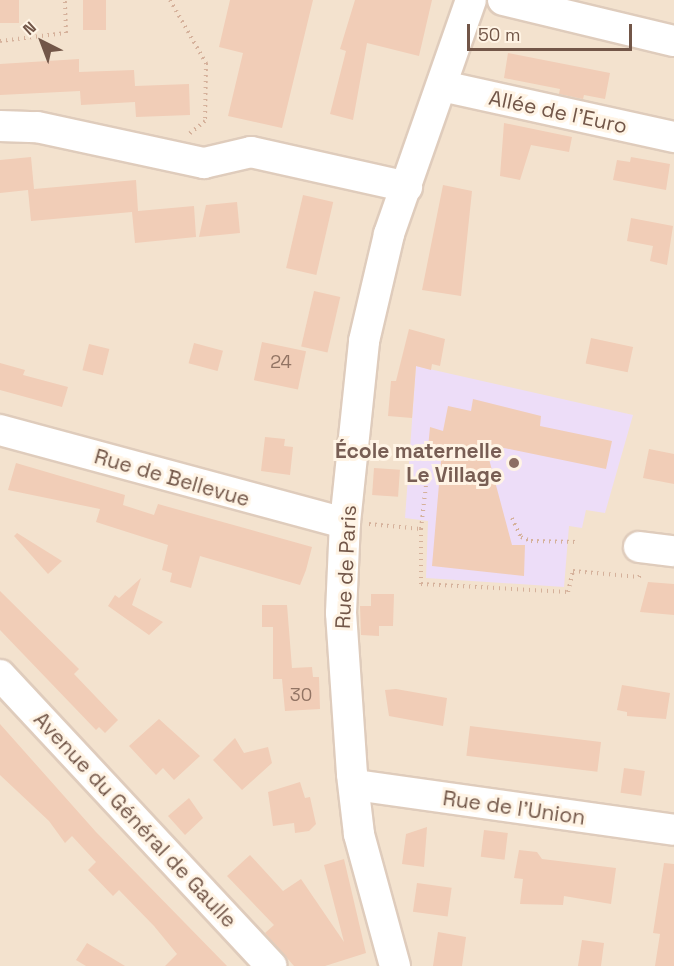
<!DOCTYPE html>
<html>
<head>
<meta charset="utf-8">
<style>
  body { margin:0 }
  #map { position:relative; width:674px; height:966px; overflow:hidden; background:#fcf0e0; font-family:"Space Grotesk",sans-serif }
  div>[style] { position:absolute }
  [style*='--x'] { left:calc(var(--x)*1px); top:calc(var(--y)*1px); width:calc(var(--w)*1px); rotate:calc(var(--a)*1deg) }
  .residential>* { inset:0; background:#f3e2ce; transform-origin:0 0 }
  .education>* { inset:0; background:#edddf8 }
  .building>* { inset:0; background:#f1cdb7; transform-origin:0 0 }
  .path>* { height:4px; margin-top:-2px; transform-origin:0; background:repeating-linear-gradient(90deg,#d5b19b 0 1.5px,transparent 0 6px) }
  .roads { filter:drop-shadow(2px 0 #dfccbc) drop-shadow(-2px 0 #dfccbc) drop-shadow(0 2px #dfccbc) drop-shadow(0 -2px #dfccbc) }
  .minor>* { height:30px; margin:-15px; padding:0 15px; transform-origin:15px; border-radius:15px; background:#fff }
  .dots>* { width:16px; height:16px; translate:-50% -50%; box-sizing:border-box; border:3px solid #fff4e5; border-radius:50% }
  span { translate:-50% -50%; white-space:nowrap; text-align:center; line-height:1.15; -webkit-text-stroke:6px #fff4e5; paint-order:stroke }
  .number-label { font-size:18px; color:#927464 }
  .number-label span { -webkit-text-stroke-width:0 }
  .street-label { font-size:21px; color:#725648 }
  .education-label { font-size:21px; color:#785e54; font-weight:700 }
  .right { translate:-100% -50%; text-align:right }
  .north { position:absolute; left:12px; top:12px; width:60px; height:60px; -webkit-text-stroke:4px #fff4e5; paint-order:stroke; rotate:318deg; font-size:16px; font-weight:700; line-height:24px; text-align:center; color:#725648 }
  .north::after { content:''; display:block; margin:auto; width:21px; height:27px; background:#725648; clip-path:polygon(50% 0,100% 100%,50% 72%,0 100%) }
  .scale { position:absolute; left:467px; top:24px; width:165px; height:27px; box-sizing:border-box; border:3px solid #725648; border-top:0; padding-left:8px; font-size:18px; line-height:21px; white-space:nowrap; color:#725648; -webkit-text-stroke:4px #fff4e5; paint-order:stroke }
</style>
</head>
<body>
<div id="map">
  <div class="residential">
    <i style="left:0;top:0;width:674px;height:966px"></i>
  </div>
  <div class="education">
    <i style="clip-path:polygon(416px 366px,633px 415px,605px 513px,586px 510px,582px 528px,569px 526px,564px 587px,426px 578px,428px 521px,405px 518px)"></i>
  </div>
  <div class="building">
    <i style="left:0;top:0;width:19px;height:23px"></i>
    <i style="left:83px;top:0;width:23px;height:30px"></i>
    <i style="clip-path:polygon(230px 0,313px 0,282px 128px,228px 116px,243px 53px,219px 47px)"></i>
    <i style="clip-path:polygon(355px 0,432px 0,419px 56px,367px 43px,353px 120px,330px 114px,346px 51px,340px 49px)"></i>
    <i style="clip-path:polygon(508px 53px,610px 73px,605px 99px,584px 95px,583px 99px,559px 94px,560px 89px,504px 78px)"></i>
    <i style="clip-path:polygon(79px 59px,79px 72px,134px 70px,135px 86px,189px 84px,190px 115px,136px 117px,135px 102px,81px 105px,80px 91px,0 95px,0 64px)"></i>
    <i style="clip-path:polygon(504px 123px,572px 137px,569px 152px,531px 145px,520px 180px,500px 176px)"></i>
    <i style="clip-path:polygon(31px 157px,34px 189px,136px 180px,138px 211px,194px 206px,196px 237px,135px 243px,132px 212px,31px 221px,28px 190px,0 193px,0 160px)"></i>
    <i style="clip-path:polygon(631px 157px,670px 164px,666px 190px,613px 180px,617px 160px,630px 162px)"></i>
    <i style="clip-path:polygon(443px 185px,472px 191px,461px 296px,422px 290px)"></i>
    <i style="left:303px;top:195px;width:31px;height:75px;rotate:13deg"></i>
    <i style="clip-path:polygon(237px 202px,240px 233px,199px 237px,206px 205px)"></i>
    <i style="clip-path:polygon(631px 218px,673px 226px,667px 265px,650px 261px,653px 246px,627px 241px)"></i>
    <i style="left:314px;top:291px;width:27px;height:57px;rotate:13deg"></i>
    <i style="clip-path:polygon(409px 329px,445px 339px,440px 366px,432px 364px,431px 370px,416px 366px,412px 418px,388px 416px,391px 381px,396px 381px)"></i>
    <i style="left:591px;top:338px;width:43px;height:26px;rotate:12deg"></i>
    <i style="left:262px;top:342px;width:45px;height:39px;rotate:12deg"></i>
    <i style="left:194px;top:343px;width:30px;height:21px;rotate:15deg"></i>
    <i style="left:89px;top:344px;width:21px;height:27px;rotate:14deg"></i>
    <i style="clip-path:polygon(0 363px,25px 370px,23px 375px,68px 387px,62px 407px,0 390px)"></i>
    <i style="clip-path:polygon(473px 399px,541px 416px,540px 426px,612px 441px,606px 469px,485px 444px,512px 545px,525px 545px,524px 576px,432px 566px,442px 449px,428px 448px,430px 427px,443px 431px,448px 406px,471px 411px)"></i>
    <i style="clip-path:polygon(265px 437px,285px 439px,284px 446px,293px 447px,290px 475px,261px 471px)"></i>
    <i style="clip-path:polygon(649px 449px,674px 454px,674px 484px,643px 478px)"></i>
    <i style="clip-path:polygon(16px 463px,125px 495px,123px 505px,154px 515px,158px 504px,312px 547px,306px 570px,300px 585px,200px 556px,191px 588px,170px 582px,172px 573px,162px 570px,168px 545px,96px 522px,100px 509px,8px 490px)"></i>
    <i style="left:374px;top:468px;width:26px;height:27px;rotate:4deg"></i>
    <i style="clip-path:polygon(17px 533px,62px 561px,48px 574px,14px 536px)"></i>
    <i style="clip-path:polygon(141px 578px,132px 605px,163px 622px,149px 635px,108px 606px,115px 595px,119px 598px)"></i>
    <i style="clip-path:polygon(648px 582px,674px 584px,674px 615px,640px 612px)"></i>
    <i style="clip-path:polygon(0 591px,79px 669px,74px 674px,118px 720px,105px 733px,99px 727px,96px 730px,0 630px)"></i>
    <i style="clip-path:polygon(371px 594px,394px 594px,393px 626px,379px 626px,379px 636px,361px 635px,360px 606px,371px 606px)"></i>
    <i style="clip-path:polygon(262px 605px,287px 605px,292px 668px,312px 667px,313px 677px,319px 677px,320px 709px,285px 711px,282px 679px,273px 679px,273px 627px,262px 627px)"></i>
    <i style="clip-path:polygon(622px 685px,670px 693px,666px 719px,627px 716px,627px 712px,617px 710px)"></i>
    <i style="clip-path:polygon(396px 689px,447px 698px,443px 726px,389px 716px,385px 690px)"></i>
    <i style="clip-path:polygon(159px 719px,200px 756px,174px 780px,163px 768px,156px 775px,129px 746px)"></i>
    <i style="clip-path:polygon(0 724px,96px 832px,227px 966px,165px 966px,177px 954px,154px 926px,119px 890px,113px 896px,88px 870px,96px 862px,72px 836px,65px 843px,49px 821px,0 775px)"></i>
    <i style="left:470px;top:726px;width:132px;height:30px;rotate:7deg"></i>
    <i style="clip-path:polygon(235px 738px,244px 753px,268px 747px,272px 763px,242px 790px,213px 760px)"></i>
    <i style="left:624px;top:768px;width:21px;height:25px;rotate:8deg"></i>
    <i style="clip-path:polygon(300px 782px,305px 798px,310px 797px,316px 824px,309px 831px,295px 833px,294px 823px,273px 826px,268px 792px)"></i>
    <i style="clip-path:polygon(189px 798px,203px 818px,185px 835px,168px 816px)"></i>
    <i style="clip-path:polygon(427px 827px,424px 867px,402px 864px,406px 834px)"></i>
    <i style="left:484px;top:830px;width:24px;height:27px;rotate:7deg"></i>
    <i style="clip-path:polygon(519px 850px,537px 852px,542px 859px,616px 868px,611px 904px,564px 896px,563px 905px,520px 904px,523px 879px,514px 878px)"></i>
    <i style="clip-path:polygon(250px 855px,283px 891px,301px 879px,344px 942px,324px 865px,344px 859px,366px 953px,325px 966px,294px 966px,265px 933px,274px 925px,227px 876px)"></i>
    <i style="clip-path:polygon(664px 863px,674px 864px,674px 966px,655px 966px,660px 934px,653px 933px)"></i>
    <i style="left:417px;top:883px;width:35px;height:29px;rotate:8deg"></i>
    <i style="clip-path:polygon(438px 932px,466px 937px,462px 966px,433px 966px)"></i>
    <i style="clip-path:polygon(582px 940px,604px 943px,601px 966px,578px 966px)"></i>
    <i style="clip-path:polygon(87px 943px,125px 966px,86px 966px,76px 960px)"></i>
  </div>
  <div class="path">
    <i style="--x:170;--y:0;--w:73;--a:60.3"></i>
    <i style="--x:206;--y:63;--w:58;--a:91"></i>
    <i style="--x:205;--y:121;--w:22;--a:141"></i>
    <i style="--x:0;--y:41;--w:66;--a:-6.9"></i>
    <i style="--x:66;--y:33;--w:33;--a:-92"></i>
    <i style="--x:512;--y:518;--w:21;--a:65"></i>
    <i style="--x:521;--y:537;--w:11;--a:22"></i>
    <i style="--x:531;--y:541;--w:47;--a:1.2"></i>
    <i style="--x:369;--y:524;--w:52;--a:5.5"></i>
    <i style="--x:421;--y:529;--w:55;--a:90"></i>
    <i style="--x:421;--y:584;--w:147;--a:3.1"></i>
    <i style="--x:568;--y:592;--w:22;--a:-77"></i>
    <i style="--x:573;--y:571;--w:66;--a:5.2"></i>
    <i style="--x:639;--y:577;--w:4;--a:-63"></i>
    <i style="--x:421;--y:529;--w:53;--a:-83.5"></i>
  </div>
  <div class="roads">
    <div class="minor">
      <i style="--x:503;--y:0;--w:176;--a:13.5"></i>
      <i style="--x:442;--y:86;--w:238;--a:12.4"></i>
      <i style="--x:0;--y:126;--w:37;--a:2"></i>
      <i style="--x:37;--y:127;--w:171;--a:12.2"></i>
      <i style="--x:204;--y:163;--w:48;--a:-13.2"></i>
      <i style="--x:251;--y:152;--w:160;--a:12.6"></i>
      <i style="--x:0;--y:430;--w:357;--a:15.1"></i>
      <i style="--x:639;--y:547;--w:35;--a:7"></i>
      <i style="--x:0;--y:675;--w:398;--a:47"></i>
      <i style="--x:355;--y:785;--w:322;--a:8"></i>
      <i style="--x:395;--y:966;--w:137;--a:-105.3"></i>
      <i style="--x:359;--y:834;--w:60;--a:-96.7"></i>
      <i style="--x:352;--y:774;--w:161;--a:-93.9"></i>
      <i style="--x:341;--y:613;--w:90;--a:-87.5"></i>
      <i style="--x:345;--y:523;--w:183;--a:-84"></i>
      <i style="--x:364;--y:341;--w:110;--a:-76.8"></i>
      <i style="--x:389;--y:234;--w:248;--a:-70.7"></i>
    </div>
  </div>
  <div class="dots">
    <i style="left:514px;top:463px;background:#8d6e63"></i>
  </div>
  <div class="number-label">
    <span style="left:281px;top:362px">24</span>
    <span style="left:301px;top:695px">30</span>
  </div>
  <div class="street-label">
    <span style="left:558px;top:112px;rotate:12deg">Allée de l'Euro</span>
    <span style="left:172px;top:478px;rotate:16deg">Rue de Bellevue</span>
    <span style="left:346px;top:567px;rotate:-87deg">Rue de Paris</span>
    <span style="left:514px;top:808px;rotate:8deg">Rue de l'Union</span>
    <span style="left:135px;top:820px;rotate:47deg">Avenue du Général de Gaulle</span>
  </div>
  <div class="education-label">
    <span class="right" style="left:502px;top:463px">École maternelle<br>Le Village</span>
  </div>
  <div class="north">N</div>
  <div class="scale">50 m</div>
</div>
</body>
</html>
